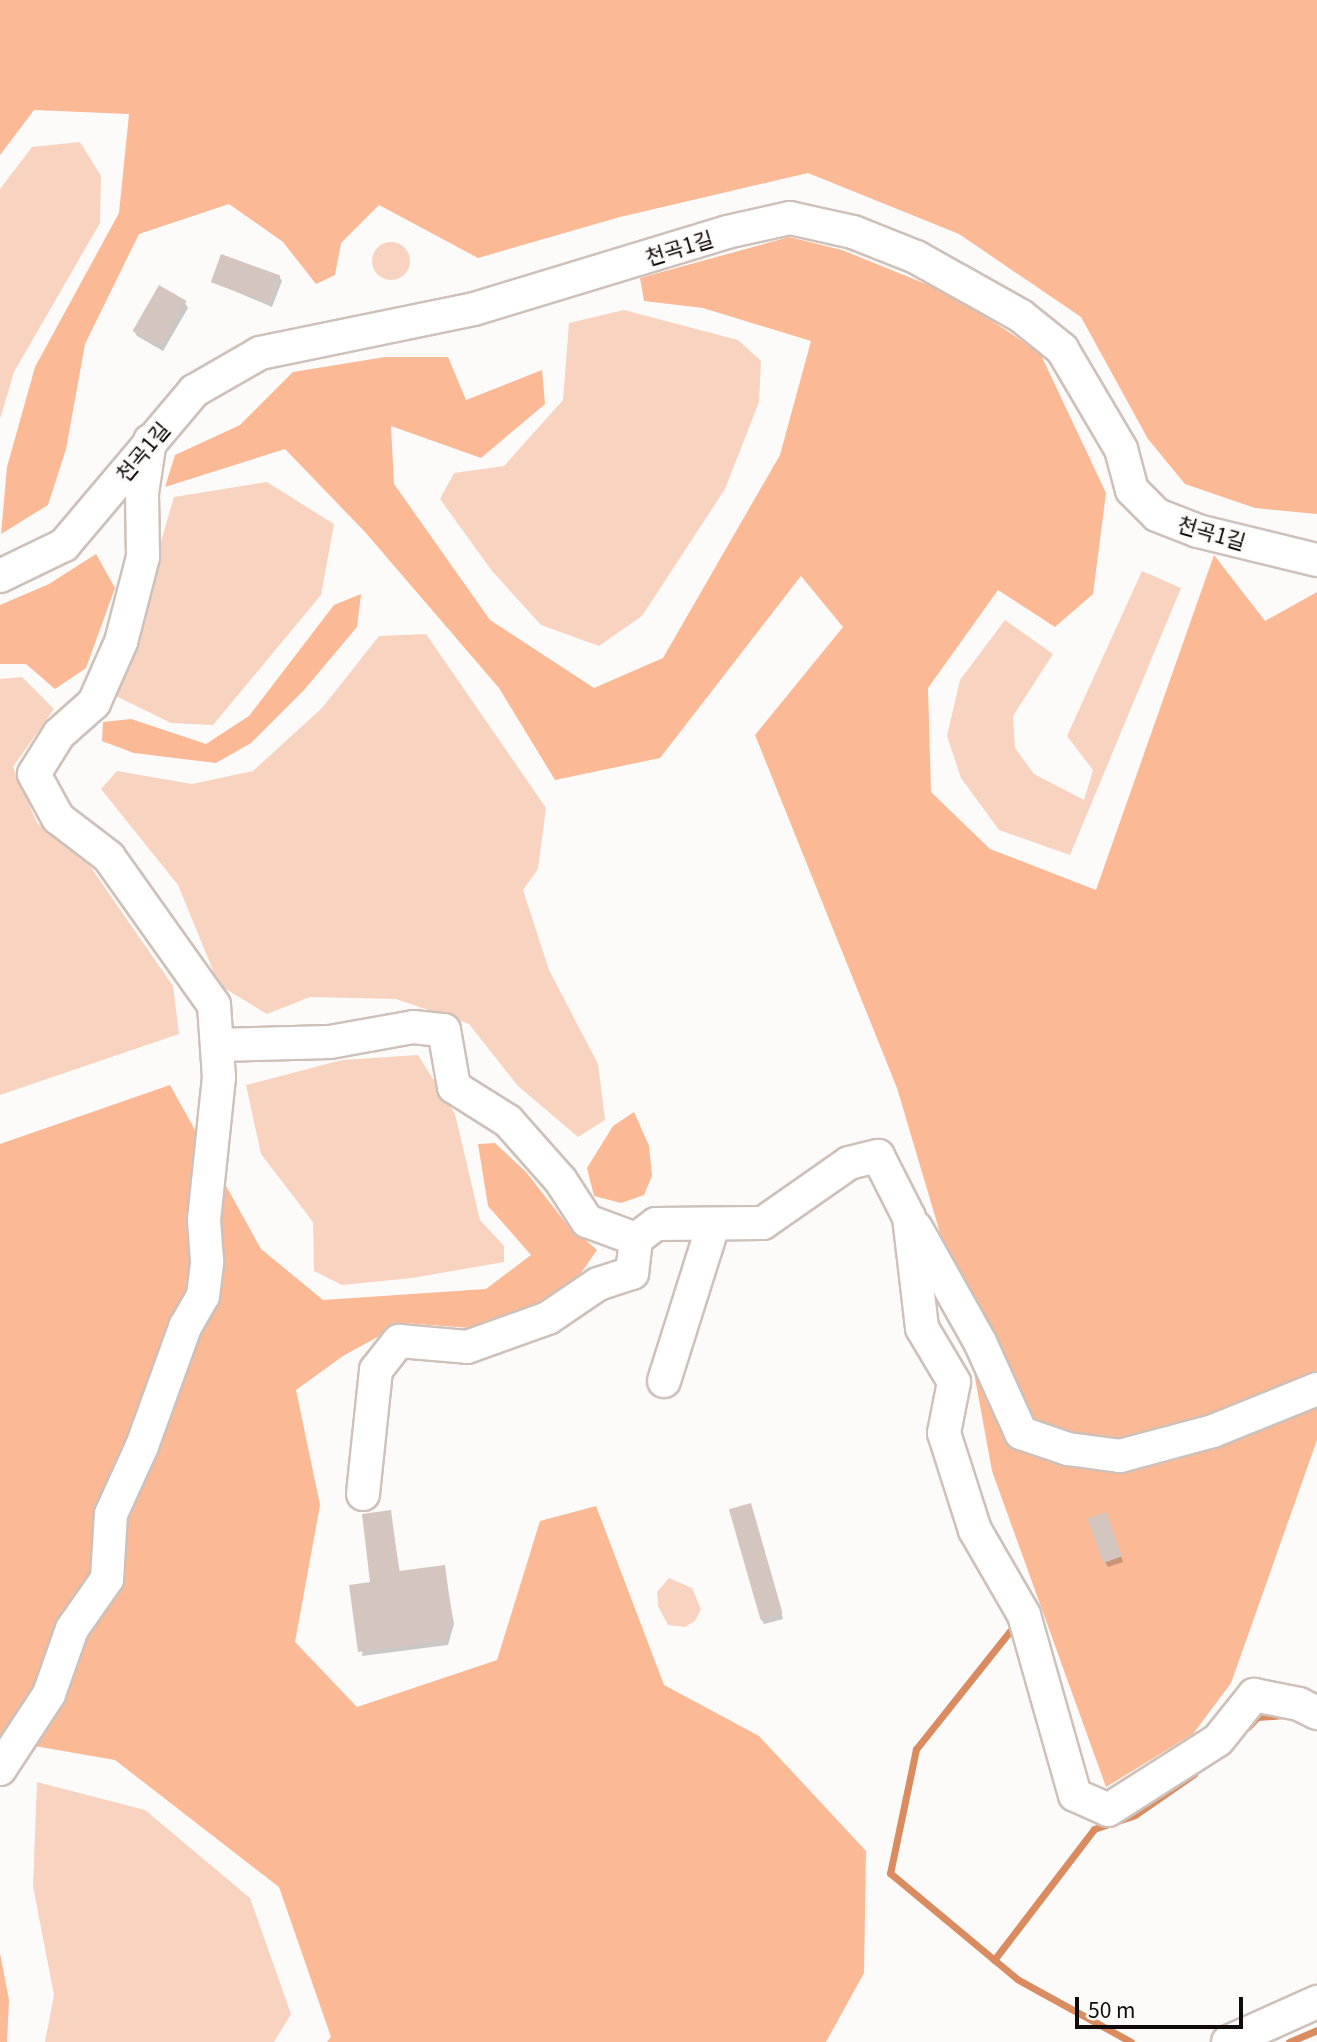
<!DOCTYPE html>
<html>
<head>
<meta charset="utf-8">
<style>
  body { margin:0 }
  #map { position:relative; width:1317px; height:2042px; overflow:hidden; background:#fdfbf9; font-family:Georgia,"Noto Sans KR",serif }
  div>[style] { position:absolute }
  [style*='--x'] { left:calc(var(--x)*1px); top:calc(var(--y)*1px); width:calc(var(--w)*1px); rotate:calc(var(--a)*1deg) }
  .green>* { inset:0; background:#f8d3c0 }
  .round { border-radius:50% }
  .forest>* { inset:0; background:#fbb996 }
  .shadow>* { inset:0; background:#0003 }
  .stream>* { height:7px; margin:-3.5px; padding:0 3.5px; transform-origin:3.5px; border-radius:3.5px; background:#da8b60 }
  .building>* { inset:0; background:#d4c6bf; transform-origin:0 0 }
  .roads { filter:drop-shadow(2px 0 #cec1ba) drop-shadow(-2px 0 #cec1ba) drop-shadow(0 2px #cec1ba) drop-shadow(0 -2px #cec1ba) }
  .minor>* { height:32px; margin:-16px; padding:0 16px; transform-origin:16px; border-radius:16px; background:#fff }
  span { translate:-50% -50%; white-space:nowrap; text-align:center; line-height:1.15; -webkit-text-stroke:5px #fdfbf9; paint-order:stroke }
  .street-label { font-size:21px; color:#110c0a }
  .scale { position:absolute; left:1075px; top:1997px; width:168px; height:32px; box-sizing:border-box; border:4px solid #110c0a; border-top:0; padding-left:9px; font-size:21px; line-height:24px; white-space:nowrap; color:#110c0a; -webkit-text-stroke:5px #fdfbf9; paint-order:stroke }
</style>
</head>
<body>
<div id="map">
  <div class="green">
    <i style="clip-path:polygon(80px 142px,101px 176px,100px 223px,14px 372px,0 419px,0 189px,32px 147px)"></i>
    <i class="round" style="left:372px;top:242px;width:38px;height:38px"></i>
    <i style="clip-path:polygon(624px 310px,738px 340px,761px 361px,759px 402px,725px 489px,642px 616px,599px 646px,541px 625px,492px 571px,440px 499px,454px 473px,504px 466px,563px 400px,569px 323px)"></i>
    <i style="clip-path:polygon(267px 482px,334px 524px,321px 595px,213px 725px,171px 723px,116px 696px,174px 497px)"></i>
    <i style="clip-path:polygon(1142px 571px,1181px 588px,1070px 855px,999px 830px,961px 778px,947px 736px,960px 680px,1005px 620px,1053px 654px,1013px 716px,1015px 748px,1034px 774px,1084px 800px,1093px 770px,1067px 736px)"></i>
    <i style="clip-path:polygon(426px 634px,546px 808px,538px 869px,523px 890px,549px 970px,598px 1064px,605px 1120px,578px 1137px,518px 1086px,469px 1024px,396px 999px,310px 997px,267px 1014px,219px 985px,178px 885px,101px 789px,117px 771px,192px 784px,253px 771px,322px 708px,379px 636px)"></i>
    <i style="clip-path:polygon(22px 677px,54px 709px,13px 767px,37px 823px,90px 866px,173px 986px,179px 1034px,0 1095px,0 679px)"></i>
    <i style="clip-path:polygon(418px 1055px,455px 1114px,480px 1220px,504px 1246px,504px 1262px,412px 1278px,342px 1285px,314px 1271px,313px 1222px,261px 1154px,246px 1085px,342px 1060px)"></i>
    <i style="clip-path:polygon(669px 1578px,692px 1588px,701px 1609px,695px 1621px,685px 1627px,668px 1625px,658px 1606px,657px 1592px)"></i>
    <i style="clip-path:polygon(37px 1782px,145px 1810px,250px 1898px,291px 2014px,274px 2042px,45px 2042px,54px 1995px,33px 1886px)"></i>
  </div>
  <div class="forest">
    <i style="clip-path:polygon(0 0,1317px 0,1317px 514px,1255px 508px,1185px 484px,1148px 439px,1081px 317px,959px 234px,808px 173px,620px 217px,478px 258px,379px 205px,341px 243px,335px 275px,316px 284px,283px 242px,229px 204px,139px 234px,85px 344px,66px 449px,48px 505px,1px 534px,7px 467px,35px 367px,119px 213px,129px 114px,34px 110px,0 155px)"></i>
    <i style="clip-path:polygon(789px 237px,842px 250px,953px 295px,1040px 353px,1106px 493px,1093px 594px,1055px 627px,998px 590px,928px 688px,931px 792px,990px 849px,1096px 890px,1214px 555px,1265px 621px,1317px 592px,1317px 1440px,1231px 1683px,1193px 1734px,1106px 1787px,992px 1471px,962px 1307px,897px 1088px,755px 735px,843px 627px,801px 576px,660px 758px,555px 780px,499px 688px,365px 532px,285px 449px,165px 487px,175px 455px,240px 425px,293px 372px,385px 357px,448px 357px,466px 400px,542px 370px,545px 404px,481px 458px,391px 426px,394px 484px,490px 620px,594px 688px,663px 658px,780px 455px,811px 341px,703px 308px,644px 301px,640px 278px)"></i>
    <i style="clip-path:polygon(96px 554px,115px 588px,86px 668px,55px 689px,26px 664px,0 664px,0 605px,49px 584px)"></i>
    <i style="clip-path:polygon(361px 594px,357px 627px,304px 690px,251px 743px,216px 763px,134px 753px,102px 741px,103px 722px,131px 719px,206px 744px,249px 716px,334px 605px)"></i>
    <i style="clip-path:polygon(170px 1085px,261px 1249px,323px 1300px,486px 1289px,531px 1255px,488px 1206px,478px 1144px,495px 1143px,526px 1172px,565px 1222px,597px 1250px,581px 1273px,539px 1305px,470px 1328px,403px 1323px,343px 1356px,296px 1390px,320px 1505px,295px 1642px,357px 1707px,497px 1660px,540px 1521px,596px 1506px,664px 1685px,759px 1736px,866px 1851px,864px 1973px,826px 2042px,327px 2042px,331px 2037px,279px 1887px,115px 1760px,0 1740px,0 1144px)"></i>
    <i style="clip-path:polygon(634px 1112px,649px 1146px,652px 1176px,644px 1195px,621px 1203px,594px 1196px,587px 1168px,613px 1126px)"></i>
    <i style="clip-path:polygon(0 1953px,9px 2000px,7px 2042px,0 2042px)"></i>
  </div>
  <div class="shadow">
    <i style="clip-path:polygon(279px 276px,282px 281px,272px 307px,213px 282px)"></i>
    <i style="clip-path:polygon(185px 303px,188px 308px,163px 351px,137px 336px,134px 331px)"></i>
    <i style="clip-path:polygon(750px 1505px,783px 1619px,764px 1624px,761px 1619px)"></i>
    <i style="clip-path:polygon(390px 1512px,400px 1573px,444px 1567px,454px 1624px,448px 1645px,362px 1656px,372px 1584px)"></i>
    <i style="clip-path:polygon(1108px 1519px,1123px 1562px,1108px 1567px,1105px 1562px)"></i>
  </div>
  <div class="stream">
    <i style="--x:1010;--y:1631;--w:151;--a:128.5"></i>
    <i style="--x:916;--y:1749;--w:127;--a:101.8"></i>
    <i style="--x:890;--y:1873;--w:165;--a:39.8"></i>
    <i style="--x:1017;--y:1979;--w:130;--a:28.9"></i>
    <i style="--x:1248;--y:1727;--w:13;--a:-48"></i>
    <i style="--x:1257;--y:1717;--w:27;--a:-4"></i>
    <i style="--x:994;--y:1960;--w:165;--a:-52.6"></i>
    <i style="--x:1094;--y:1829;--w:43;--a:-18.9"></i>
    <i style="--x:1135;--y:1815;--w:72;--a:-34.8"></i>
    <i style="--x:1289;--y:2042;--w:30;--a:-23"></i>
  </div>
  <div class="building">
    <i style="left:221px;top:254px;width:63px;height:30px;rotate:20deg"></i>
    <i style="left:159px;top:285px;width:32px;height:53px;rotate:30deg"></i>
    <i style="left:751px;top:1503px;width:115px;height:23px;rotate:74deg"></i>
    <i style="clip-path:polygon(391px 1510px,399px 1571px,445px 1565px,452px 1618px,446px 1641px,358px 1652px,349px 1585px,370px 1582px,362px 1514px)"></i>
    <i style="left:1106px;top:1512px;width:47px;height:20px;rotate:70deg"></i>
  </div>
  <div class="roads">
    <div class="minor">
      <i style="--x:0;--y:576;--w:71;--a:-25.8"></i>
      <i style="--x:64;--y:545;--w:202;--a:-49.8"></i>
      <i style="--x:194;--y:391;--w:76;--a:-29.9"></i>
      <i style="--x:260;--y:353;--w:218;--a:-11.6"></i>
      <i style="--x:474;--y:309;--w:264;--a:-16.9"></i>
      <i style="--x:727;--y:232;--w:65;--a:-12.5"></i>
      <i style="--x:790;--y:218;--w:65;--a:12.5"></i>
      <i style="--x:853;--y:232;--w:68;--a:21.6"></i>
      <i style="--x:916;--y:257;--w:120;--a:29.3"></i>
      <i style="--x:1021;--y:316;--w:53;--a:38.8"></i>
      <i style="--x:1062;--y:349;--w:116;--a:59.5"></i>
      <i style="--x:1121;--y:449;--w:42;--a:75"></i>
      <i style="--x:1132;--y:490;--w:35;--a:45"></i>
      <i style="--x:1157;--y:515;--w:44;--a:21.3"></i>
      <i style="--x:1198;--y:531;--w:122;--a:13.7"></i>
      <i style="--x:218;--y:1045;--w:112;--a:-1.5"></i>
      <i style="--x:330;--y:1042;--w:84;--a:-10.2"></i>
      <i style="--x:413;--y:1027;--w:31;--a:6"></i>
      <i style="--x:444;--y:1030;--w:58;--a:80"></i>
      <i style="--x:454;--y:1087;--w:64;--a:32.2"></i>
      <i style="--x:508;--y:1121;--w:80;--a:48.5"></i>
      <i style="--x:561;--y:1181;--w:48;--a:57"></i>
      <i style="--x:587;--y:1221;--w:52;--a:20.2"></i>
      <i style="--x:916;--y:1228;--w:131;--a:60.7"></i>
      <i style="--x:980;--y:1342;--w:100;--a:65.7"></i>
      <i style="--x:1021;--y:1433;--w:50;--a:18.8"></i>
      <i style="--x:1068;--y:1449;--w:52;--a:7.7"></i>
      <i style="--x:1120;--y:1456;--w:96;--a:-15"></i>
      <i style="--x:1213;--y:1431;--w:112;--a:-22"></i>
      <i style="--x:664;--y:1381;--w:163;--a:-72.5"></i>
      <i style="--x:363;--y:1494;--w:125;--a:-84"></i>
      <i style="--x:376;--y:1370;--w:37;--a:-52"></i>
      <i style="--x:399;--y:1341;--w:68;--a:5"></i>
      <i style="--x:467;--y:1347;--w:86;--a:-19.7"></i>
      <i style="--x:548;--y:1318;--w:60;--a:-34.2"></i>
      <i style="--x:598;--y:1284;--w:36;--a:-18"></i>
      <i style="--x:632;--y:1273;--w:34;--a:-83"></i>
      <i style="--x:636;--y:1239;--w:25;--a:-37"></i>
      <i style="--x:656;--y:1224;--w:107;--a:-0.5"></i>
      <i style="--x:763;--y:1223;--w:105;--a:-34.9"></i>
      <i style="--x:849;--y:1163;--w:30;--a:-14"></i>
      <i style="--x:878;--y:1156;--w:68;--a:63.1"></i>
      <i style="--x:909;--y:1217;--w:112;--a:83.3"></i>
      <i style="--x:922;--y:1328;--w:63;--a:59.3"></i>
      <i style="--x:954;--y:1382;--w:52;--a:101.1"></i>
      <i style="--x:944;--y:1433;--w:102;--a:72.3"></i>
      <i style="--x:975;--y:1530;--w:98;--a:60"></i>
      <i style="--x:1024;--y:1615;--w:187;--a:74.2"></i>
      <i style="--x:1075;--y:1795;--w:36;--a:24"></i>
      <i style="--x:1108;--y:1810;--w:130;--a:-32.5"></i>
      <i style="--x:1218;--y:1740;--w:58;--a:-51.3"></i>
      <i style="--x:1254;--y:1695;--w:46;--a:11.3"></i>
      <i style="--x:1299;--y:1704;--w:20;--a:27"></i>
      <i style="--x:0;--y:1769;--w:90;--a:-56.8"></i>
      <i style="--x:49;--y:1694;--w:69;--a:-70.5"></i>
      <i style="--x:72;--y:1629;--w:61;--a:-55"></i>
      <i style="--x:107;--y:1579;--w:65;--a:-86.5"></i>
      <i style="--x:111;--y:1514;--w:75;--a:-65.5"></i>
      <i style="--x:142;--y:1446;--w:127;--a:-70.1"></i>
      <i style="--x:185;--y:1327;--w:36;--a:-60"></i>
      <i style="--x:203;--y:1296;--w:35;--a:-83"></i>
      <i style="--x:207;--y:1261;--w:41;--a:-94.2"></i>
      <i style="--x:204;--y:1220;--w:143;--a:-84"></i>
      <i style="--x:219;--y:1078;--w:73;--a:-93.9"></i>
      <i style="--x:214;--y:1005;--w:181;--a:-125.4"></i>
      <i style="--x:109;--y:857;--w:64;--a:-142.6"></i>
      <i style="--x:58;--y:818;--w:50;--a:-118.6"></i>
      <i style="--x:34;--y:774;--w:47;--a:-58"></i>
      <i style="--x:59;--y:734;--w:47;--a:-41.5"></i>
      <i style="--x:94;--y:703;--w:67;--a:-66.1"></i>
      <i style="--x:121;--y:642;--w:88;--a:-75.5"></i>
      <i style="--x:143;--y:557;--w:64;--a:-90.9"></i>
      <i style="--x:142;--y:493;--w:53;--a:-81.3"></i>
      <i style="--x:1228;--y:2042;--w:98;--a:-24.2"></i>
    </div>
  </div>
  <div class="street-label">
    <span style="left:679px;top:247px;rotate:-17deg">천곡1길</span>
    <span style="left:142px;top:451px;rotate:-50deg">천곡1길</span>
    <span style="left:1212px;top:532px;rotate:16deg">천곡1길</span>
  </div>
  <div class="scale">50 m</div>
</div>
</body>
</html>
